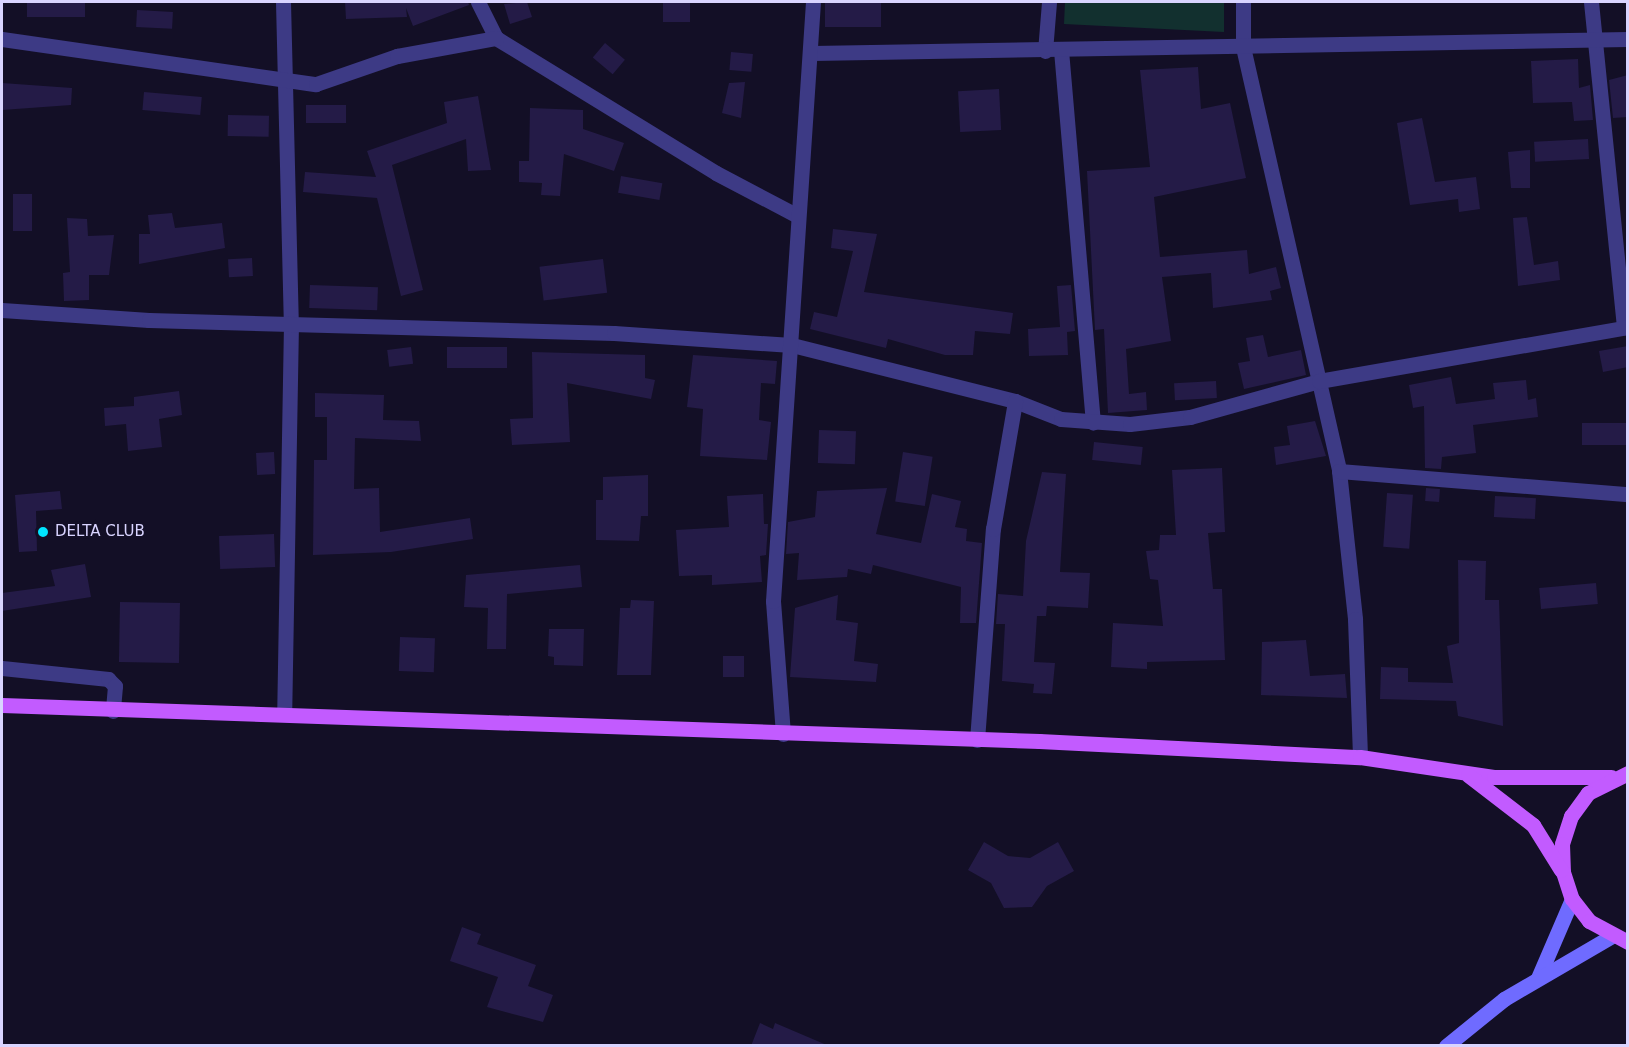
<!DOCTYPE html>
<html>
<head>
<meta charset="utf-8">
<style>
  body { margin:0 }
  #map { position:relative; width:1629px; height:1047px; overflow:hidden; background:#130f26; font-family:"DejaVu Sans",sans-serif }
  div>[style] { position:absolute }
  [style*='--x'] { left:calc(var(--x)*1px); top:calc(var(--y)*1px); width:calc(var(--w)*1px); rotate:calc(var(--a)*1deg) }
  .green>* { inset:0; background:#12302f }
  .building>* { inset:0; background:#241b47; transform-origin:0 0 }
  .street>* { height:15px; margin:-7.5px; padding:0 7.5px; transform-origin:7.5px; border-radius:7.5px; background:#3d3a85 }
  .secondary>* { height:15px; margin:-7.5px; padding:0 7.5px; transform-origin:7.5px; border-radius:7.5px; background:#6f6bff }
  .primary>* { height:15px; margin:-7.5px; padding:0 7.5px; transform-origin:7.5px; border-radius:7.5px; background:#c25bff }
  .dots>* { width:16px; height:16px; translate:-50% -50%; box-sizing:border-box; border:3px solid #130f26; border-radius:50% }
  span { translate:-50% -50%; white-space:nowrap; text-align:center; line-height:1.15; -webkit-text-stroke:4.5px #130f26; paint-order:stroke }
  .poi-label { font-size:15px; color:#d9d4ff }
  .left { translate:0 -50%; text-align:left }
  .frame { position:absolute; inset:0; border:3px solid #d9d4ff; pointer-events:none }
</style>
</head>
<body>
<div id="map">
  <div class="green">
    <i style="clip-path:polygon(1065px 2px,1224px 2px,1224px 32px,1064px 24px)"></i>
  </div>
  <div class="building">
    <i style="left:27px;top:2px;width:58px;height:15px"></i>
    <i style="clip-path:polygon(345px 2px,468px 2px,469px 5px,413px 26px,406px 8px,407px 17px,346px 19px)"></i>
    <i style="clip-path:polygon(527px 2px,532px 17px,510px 24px,504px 4px)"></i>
    <i style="left:663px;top:2px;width:27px;height:20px"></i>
    <i style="left:825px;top:2px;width:56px;height:25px"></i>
    <i style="left:137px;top:10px;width:36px;height:17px;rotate:3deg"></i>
    <i style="left:605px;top:43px;width:26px;height:19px;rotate:40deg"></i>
    <i style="left:731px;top:52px;width:22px;height:18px;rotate:5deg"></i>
    <i style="clip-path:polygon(1578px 59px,1579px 88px,1590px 85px,1593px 120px,1574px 121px,1572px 102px,1533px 103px,1531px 61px)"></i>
    <i style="clip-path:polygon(1198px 67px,1201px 109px,1230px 103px,1246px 178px,1154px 197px,1160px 257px,1247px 250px,1249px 274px,1276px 267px,1281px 288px,1270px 291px,1272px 300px,1213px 308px,1211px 273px,1162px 277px,1171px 341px,1126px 349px,1129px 394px,1146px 392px,1147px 410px,1108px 413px,1104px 329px,1095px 330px,1087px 171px,1150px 167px,1140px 70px)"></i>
    <i style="clip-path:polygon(1628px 75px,1628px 117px,1613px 118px,1609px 80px)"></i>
    <i style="clip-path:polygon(745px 82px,741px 118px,722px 113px,729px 83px)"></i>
    <i style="clip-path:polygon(2px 83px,72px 88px,71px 105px,2px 110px)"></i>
    <i style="left:999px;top:89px;width:41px;height:41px;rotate:87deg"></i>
    <i style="left:144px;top:92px;width:58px;height:18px;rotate:5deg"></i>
    <i style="clip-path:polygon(478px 96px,491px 170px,468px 171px,466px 139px,392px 165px,423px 290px,401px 296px,377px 198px,303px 192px,305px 172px,376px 177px,367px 151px,447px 123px,444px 102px)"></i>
    <i style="left:306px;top:105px;width:40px;height:18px"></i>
    <i style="clip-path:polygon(530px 108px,583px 110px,583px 129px,624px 143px,614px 171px,564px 154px,560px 196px,541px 195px,542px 183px,519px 182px,519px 161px,529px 161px)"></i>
    <i style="left:228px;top:115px;width:41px;height:21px;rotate:1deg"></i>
    <i style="clip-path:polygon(1422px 118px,1435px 182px,1476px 177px,1480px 209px,1459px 212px,1458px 199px,1410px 205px,1397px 123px)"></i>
    <i style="left:1588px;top:139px;width:20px;height:54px;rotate:87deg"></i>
    <i style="clip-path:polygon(1530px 150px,1530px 188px,1511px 188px,1508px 152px)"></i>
    <i style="left:621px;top:176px;width:42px;height:17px;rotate:10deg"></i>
    <i style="left:13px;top:194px;width:19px;height:37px"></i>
    <i style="clip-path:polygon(172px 213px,175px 228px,222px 223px,225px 248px,139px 264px,139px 234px,150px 234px,148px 215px)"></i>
    <i style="clip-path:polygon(1527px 217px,1534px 265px,1558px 261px,1560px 280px,1518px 286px,1513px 218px)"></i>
    <i style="clip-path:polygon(67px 218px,87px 219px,88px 236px,114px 235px,109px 275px,89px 275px,89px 300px,64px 301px,63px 273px,70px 272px)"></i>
    <i style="clip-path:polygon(833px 229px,877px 234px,864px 292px,1013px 313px,1010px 334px,975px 331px,973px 355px,945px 355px,888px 339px,886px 348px,810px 329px,814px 312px,837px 317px,853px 251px,831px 248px)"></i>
    <i style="left:252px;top:258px;width:18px;height:24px;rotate:87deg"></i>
    <i style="left:603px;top:259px;width:34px;height:64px;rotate:83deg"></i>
    <i style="left:310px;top:285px;width:68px;height:23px;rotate:2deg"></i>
    <i style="clip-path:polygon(1071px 285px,1075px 331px,1067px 332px,1068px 355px,1029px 356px,1028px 329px,1060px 327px,1057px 286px)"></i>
    <i style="clip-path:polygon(1263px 335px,1268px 357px,1301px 350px,1306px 375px,1244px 389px,1238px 363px,1250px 361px,1246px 338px)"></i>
    <i style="clip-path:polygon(1628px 346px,1628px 367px,1603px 372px,1599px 351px)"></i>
    <i style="left:411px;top:347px;width:17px;height:24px;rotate:83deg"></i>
    <i style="left:447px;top:347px;width:60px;height:21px"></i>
    <i style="clip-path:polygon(532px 352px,645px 355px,645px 378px,655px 380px,651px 399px,567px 383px,570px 442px,512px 445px,510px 419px,533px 418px)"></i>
    <i style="clip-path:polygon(693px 355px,777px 361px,775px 384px,761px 383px,759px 420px,771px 422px,767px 460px,700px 456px,703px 409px,687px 407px)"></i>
    <i style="clip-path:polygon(1451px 377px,1456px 404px,1495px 399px,1493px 383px,1526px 380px,1528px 400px,1536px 398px,1538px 417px,1473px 425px,1476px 453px,1442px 457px,1441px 469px,1425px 468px,1424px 406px,1413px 408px,1409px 385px)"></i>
    <i style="left:1216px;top:381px;width:17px;height:42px;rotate:87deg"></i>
    <i style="clip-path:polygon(179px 391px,182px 415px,159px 419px,162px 447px,128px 451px,126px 424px,105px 426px,104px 408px,134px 406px,134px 397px)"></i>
    <i style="clip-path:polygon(315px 393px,384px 395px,383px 420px,419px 421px,421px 441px,355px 438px,354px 489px,379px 488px,380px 532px,470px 518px,473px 539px,391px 552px,313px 555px,314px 460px,327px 460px,327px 417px,315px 417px)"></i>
    <i style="clip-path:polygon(1315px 421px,1326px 456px,1276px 465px,1274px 447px,1290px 445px,1287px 426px)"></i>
    <i style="left:1628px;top:423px;width:22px;height:46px;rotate:90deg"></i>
    <i style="left:819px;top:430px;width:37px;height:33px;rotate:2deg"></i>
    <i style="left:1094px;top:442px;width:49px;height:18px;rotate:6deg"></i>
    <i style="left:274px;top:452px;width:22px;height:18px;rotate:87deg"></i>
    <i style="left:903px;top:452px;width:30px;height:50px;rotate:9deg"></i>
    <i style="clip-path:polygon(1222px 468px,1225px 532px,1208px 533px,1213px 589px,1222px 589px,1225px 660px,1147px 662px,1147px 669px,1111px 667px,1113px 623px,1163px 626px,1158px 580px,1150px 579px,1146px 551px,1159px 550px,1160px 535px,1176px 535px,1172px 470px)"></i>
    <i style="clip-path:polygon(1042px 472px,1066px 474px,1060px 572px,1090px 573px,1088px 608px,1047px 606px,1046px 616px,1037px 616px,1034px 662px,1055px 663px,1052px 694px,1033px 693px,1034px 684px,1002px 681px,1005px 624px,996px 624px,998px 594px,1023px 596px,1026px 541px)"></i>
    <i style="clip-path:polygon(648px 475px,648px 516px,641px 516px,639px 541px,596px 540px,596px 500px,603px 500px,603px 477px)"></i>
    <i style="clip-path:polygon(887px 488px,876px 534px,921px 543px,932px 494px,961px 501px,955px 527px,967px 529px,966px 541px,982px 543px,976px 623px,960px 623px,961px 587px,873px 565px,871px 574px,848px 569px,847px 577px,797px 580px,799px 553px,786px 554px,788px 522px,815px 517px,817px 491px)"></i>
    <i style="left:1426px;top:488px;width:14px;height:13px;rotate:4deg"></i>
    <i style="clip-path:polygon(60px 491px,62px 509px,36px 511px,37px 551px,19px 552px,15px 495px)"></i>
    <i style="left:1387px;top:493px;width:26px;height:54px;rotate:4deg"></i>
    <i style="clip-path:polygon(763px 494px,764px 524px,768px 524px,766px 555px,760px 556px,762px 582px,712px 585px,712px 575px,679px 576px,676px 530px,729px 527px,727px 496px)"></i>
    <i style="left:1495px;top:496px;width:41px;height:21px;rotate:3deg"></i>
    <i style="left:274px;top:534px;width:33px;height:55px;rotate:88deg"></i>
    <i style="clip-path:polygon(1458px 560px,1486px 561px,1485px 600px,1499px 600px,1503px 726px,1458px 716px,1456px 701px,1380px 699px,1381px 667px,1408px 668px,1408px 682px,1453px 683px,1447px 646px,1459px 643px)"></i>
    <i style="clip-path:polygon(85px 564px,91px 597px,2px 611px,2px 593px,55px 586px,51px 570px)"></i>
    <i style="clip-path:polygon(580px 565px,582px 587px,507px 594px,506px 649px,487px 649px,488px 608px,464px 607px,466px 575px)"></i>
    <i style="left:1596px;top:583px;width:21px;height:57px;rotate:85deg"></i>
    <i style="clip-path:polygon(838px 595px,836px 620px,858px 623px,854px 661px,878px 664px,876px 682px,790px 677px,795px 608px)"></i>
    <i style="clip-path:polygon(631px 600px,654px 601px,651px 675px,617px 675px,620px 608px,630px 608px)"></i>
    <i style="left:120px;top:602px;width:60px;height:60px;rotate:1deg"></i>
    <i style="clip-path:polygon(549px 629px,584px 629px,583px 666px,554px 665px,554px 657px,548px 656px)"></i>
    <i style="left:400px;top:637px;width:35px;height:34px;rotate:2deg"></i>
    <i style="clip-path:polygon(1306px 640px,1310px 676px,1345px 674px,1347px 698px,1261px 695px,1262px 642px)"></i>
    <i style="left:744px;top:656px;width:21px;height:21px;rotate:90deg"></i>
    <i style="clip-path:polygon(984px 842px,1008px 856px,1030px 858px,1058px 842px,1074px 871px,1047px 886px,1032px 907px,1004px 908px,991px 883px,968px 870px)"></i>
    <i style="clip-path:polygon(462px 927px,481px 934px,477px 944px,536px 965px,528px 986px,553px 995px,543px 1022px,487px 1007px,498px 977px,450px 961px)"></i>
    <i style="clip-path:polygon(760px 1023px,773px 1029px,775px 1023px,829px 1046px,751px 1046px)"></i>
  </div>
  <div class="street">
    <i style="--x:283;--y:2;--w:321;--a:88.6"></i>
    <i style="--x:291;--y:323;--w:391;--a:91"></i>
    <i style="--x:478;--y:2;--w:40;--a:63.4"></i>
    <i style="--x:496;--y:38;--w:258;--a:31.5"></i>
    <i style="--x:716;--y:173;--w:90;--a:27.7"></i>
    <i style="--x:1243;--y:2;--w:45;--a:90"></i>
    <i style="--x:1243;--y:47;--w:435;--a:77.2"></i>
    <i style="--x:1339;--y:471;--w:149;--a:83.8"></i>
    <i style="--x:1355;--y:619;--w:138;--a:87.9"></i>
    <i style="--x:1591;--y:2;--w:327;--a:84.2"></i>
    <i style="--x:2;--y:39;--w:317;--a:8.2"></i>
    <i style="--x:316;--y:84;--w:86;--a:-19.1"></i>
    <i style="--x:397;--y:56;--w:101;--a:-10.3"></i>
    <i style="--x:1061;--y:50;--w:374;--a:85.1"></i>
    <i style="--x:1045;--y:51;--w:49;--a:-85.3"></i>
    <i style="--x:812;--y:53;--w:816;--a:-0.98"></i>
    <i style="--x:2;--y:310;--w:147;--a:3.9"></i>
    <i style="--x:149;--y:320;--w:465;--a:1.6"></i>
    <i style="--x:614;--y:333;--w:178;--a:3.9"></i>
    <i style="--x:792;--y:345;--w:230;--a:14.1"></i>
    <i style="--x:1015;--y:401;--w:49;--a:21.4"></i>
    <i style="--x:1061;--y:419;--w:69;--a:4.1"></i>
    <i style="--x:1130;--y:424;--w:60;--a:-6.7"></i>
    <i style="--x:1190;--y:417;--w:134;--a:-15.6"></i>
    <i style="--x:1319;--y:381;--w:314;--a:-9.9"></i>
    <i style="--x:1339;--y:471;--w:290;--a:4.6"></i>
    <i style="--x:2;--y:668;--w:107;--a:5.9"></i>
    <i style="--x:108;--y:679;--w:10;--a:45"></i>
    <i style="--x:115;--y:686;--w:25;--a:95"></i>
    <i style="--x:783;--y:734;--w:133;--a:-94.3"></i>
    <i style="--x:773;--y:601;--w:600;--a:-86.18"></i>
    <i style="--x:977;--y:740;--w:212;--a:-85.7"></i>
    <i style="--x:993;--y:529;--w:130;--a:-80.2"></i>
  </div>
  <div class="secondary">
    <i style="--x:1538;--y:978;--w:86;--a:-66.7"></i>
    <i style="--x:1446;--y:1046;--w:75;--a:-39"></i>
    <i style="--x:1504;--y:999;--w:125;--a:-30.3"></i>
  </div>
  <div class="primary">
    <i style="--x:2;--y:705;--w:1038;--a:1.99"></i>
    <i style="--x:1039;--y:741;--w:321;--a:2.9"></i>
    <i style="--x:1360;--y:757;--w:135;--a:8.5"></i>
    <i style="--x:1494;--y:777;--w:117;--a:0"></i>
    <i style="--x:1628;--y:773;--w:45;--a:153.4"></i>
    <i style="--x:1588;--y:793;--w:29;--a:126"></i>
    <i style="--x:1571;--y:816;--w:29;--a:108"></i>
    <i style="--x:1562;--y:844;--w:28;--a:88"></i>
    <i style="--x:1563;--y:872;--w:28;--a:72"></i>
    <i style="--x:1572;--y:899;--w:28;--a:52"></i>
    <i style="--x:1589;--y:921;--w:44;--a:28.3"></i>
    <i style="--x:1468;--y:775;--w:82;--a:37.6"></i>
    <i style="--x:1533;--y:825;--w:53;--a:58.1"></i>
  </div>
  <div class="dots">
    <i style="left:43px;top:532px;background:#00e5ff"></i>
  </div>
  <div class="poi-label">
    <span class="left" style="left:55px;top:532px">DELTA CLUB</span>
  </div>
  <div class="frame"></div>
</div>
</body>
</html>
